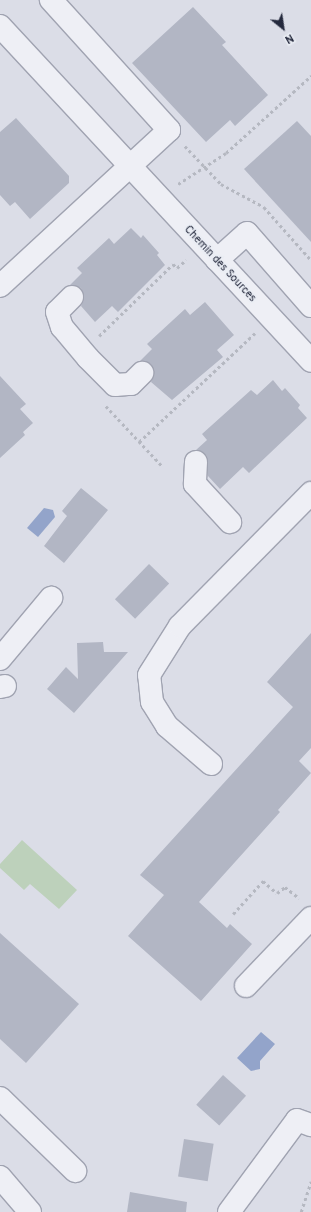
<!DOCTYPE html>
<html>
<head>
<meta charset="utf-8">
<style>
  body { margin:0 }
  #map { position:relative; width:311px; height:1212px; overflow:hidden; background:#dbdde7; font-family:Overpass,sans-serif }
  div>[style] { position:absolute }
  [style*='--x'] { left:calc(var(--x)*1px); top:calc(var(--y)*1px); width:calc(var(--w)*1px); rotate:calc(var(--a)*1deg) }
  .green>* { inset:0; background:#bdd1bb }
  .water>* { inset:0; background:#93a4ca }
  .building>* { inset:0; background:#b2b6c4; transform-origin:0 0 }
  .path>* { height:2.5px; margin-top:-1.25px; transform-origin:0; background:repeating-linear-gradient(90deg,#b5b8c1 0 3px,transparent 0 6px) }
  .roads { filter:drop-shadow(1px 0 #a0a3b1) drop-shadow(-1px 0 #a0a3b1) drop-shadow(0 1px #a0a3b1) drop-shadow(0 -1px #a0a3b1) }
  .minor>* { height:22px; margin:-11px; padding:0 11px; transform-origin:11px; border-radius:11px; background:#eeeff5 }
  span { translate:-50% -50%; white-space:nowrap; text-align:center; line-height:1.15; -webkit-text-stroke:4px #eaedf4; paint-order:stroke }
  .street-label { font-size:11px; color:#24293d }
  .north { position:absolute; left:263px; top:8px; width:40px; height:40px; -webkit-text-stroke:3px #eaedf4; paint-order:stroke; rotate:150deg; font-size:11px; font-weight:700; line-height:16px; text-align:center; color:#24293d }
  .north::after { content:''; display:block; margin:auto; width:14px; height:18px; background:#24293d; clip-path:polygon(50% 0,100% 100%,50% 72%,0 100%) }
</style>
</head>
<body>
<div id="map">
  <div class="green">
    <i style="clip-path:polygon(22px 840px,77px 890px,59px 909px,30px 884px,24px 890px,0 868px,0 864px)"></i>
  </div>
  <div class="water">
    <i style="clip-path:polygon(44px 508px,53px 510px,55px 517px,38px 537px,27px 528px)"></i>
    <i style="clip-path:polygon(261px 1032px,275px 1044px,260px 1061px,260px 1069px,251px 1071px,237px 1058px)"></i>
  </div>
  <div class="building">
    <i style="clip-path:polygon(193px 7px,226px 42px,222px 45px,268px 95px,235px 126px,230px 120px,206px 142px,132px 63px)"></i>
    <i style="clip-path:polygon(16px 118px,69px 176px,69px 183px,30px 219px,15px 202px,10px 206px,0 195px,0 132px)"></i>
    <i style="clip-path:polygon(297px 121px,311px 136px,311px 242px,244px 169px)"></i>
    <i style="clip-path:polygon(131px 228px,141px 238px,143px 235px,159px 253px,157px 255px,165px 265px,118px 312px,112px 306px,95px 322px,81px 306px,84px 300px,81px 288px,70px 285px,82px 273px,77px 268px,109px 238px,114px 244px)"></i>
    <i style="clip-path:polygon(205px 302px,234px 335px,217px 350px,223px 357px,172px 400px,151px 382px,154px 376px,151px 364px,140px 361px,152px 349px,147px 344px,185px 309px,190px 315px)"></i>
    <i style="clip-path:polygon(0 376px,26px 404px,20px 409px,33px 423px,23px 432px,25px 435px,0 458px)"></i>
    <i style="clip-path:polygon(273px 380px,282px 391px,285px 388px,300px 405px,298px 408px,307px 418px,249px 473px,243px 467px,220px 489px,208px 476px,207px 456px,196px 450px,207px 440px,202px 434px,251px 390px,257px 395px)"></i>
    <i style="clip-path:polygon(81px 488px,108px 510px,64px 563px,44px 546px,67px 516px,62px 511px)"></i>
    <i style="left:149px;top:564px;width:28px;height:49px;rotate:44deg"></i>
    <i style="clip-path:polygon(311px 633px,311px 748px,299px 761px,311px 773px,278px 810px,280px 812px,199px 902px,227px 928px,230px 924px,252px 944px,201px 1001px,128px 936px,164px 895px,140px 875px,293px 707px,267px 682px)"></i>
    <i style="clip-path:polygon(103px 642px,104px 652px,128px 652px,74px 713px,47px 689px,66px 667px,78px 679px,77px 643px)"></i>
    <i style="clip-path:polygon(0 933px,79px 1004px,26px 1063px,0 1039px)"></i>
    <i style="left:223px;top:1075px;width:31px;height:40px;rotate:42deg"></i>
    <i style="left:184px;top:1139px;width:30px;height:38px;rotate:9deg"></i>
    <i style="clip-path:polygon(130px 1192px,187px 1202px,186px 1212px,127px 1212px)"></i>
  </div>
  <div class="path">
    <i style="--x:185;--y:146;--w:52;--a:46.5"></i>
    <i style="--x:221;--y:184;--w:49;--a:28.1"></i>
    <i style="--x:264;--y:207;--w:71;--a:48.4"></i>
    <i style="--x:178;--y:184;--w:57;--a:-32.9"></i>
    <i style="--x:226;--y:153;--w:115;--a:-42.2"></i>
    <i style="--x:99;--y:336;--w:103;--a:-44.2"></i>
    <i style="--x:173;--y:264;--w:6;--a:45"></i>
    <i style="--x:177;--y:268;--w:12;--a:-42"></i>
    <i style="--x:106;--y:406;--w:83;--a:46.9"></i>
    <i style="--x:139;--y:442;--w:159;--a:-43.2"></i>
    <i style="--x:233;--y:914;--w:45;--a:-47.7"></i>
    <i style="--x:263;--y:881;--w:18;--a:41"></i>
    <i style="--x:277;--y:893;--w:10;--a:-37"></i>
    <i style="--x:285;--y:887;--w:18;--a:38"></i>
    <i style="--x:301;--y:1212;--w:32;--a:-72"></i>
  </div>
  <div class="roads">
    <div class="minor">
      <i style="--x:0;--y:26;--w:457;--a:47.1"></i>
      <i style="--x:217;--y:260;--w:40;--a:-42"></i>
      <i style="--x:247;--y:233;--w:97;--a:48.8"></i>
      <i style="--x:0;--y:286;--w:230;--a:-42.7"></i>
      <i style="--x:169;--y:130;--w:176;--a:-132.2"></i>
      <i style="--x:72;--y:297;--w:21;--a:135"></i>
      <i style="--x:57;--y:312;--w:16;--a:72"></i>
      <i style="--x:62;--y:327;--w:40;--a:50"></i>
      <i style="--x:88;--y:358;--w:38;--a:45"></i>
      <i style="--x:115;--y:385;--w:16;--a:-4"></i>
      <i style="--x:131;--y:384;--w:16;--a:-45"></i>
      <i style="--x:196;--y:462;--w:22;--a:93"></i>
      <i style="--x:195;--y:484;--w:52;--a:47.4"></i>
      <i style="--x:0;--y:659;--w:80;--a:-50.1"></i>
      <i style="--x:0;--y:687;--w:5;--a:-11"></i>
      <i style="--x:211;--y:764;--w:58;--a:-139.2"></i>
      <i style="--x:167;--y:726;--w:28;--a:-122"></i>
      <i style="--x:152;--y:702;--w:27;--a:-96"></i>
      <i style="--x:149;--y:675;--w:58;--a:-57.7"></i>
      <i style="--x:180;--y:626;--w:187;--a:-45.4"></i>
      <i style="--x:246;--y:986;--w:94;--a:-46.3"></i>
      <i style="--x:0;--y:1098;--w:105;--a:44.2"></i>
      <i style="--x:0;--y:1177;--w:46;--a:49.4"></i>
      <i style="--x:229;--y:1212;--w:114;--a:-53.5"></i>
      <i style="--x:297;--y:1120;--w:15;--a:20"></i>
    </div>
  </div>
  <div class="street-label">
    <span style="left:220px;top:264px;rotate:47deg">Chemin des Sources</span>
  </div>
  <div class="north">N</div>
</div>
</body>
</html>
